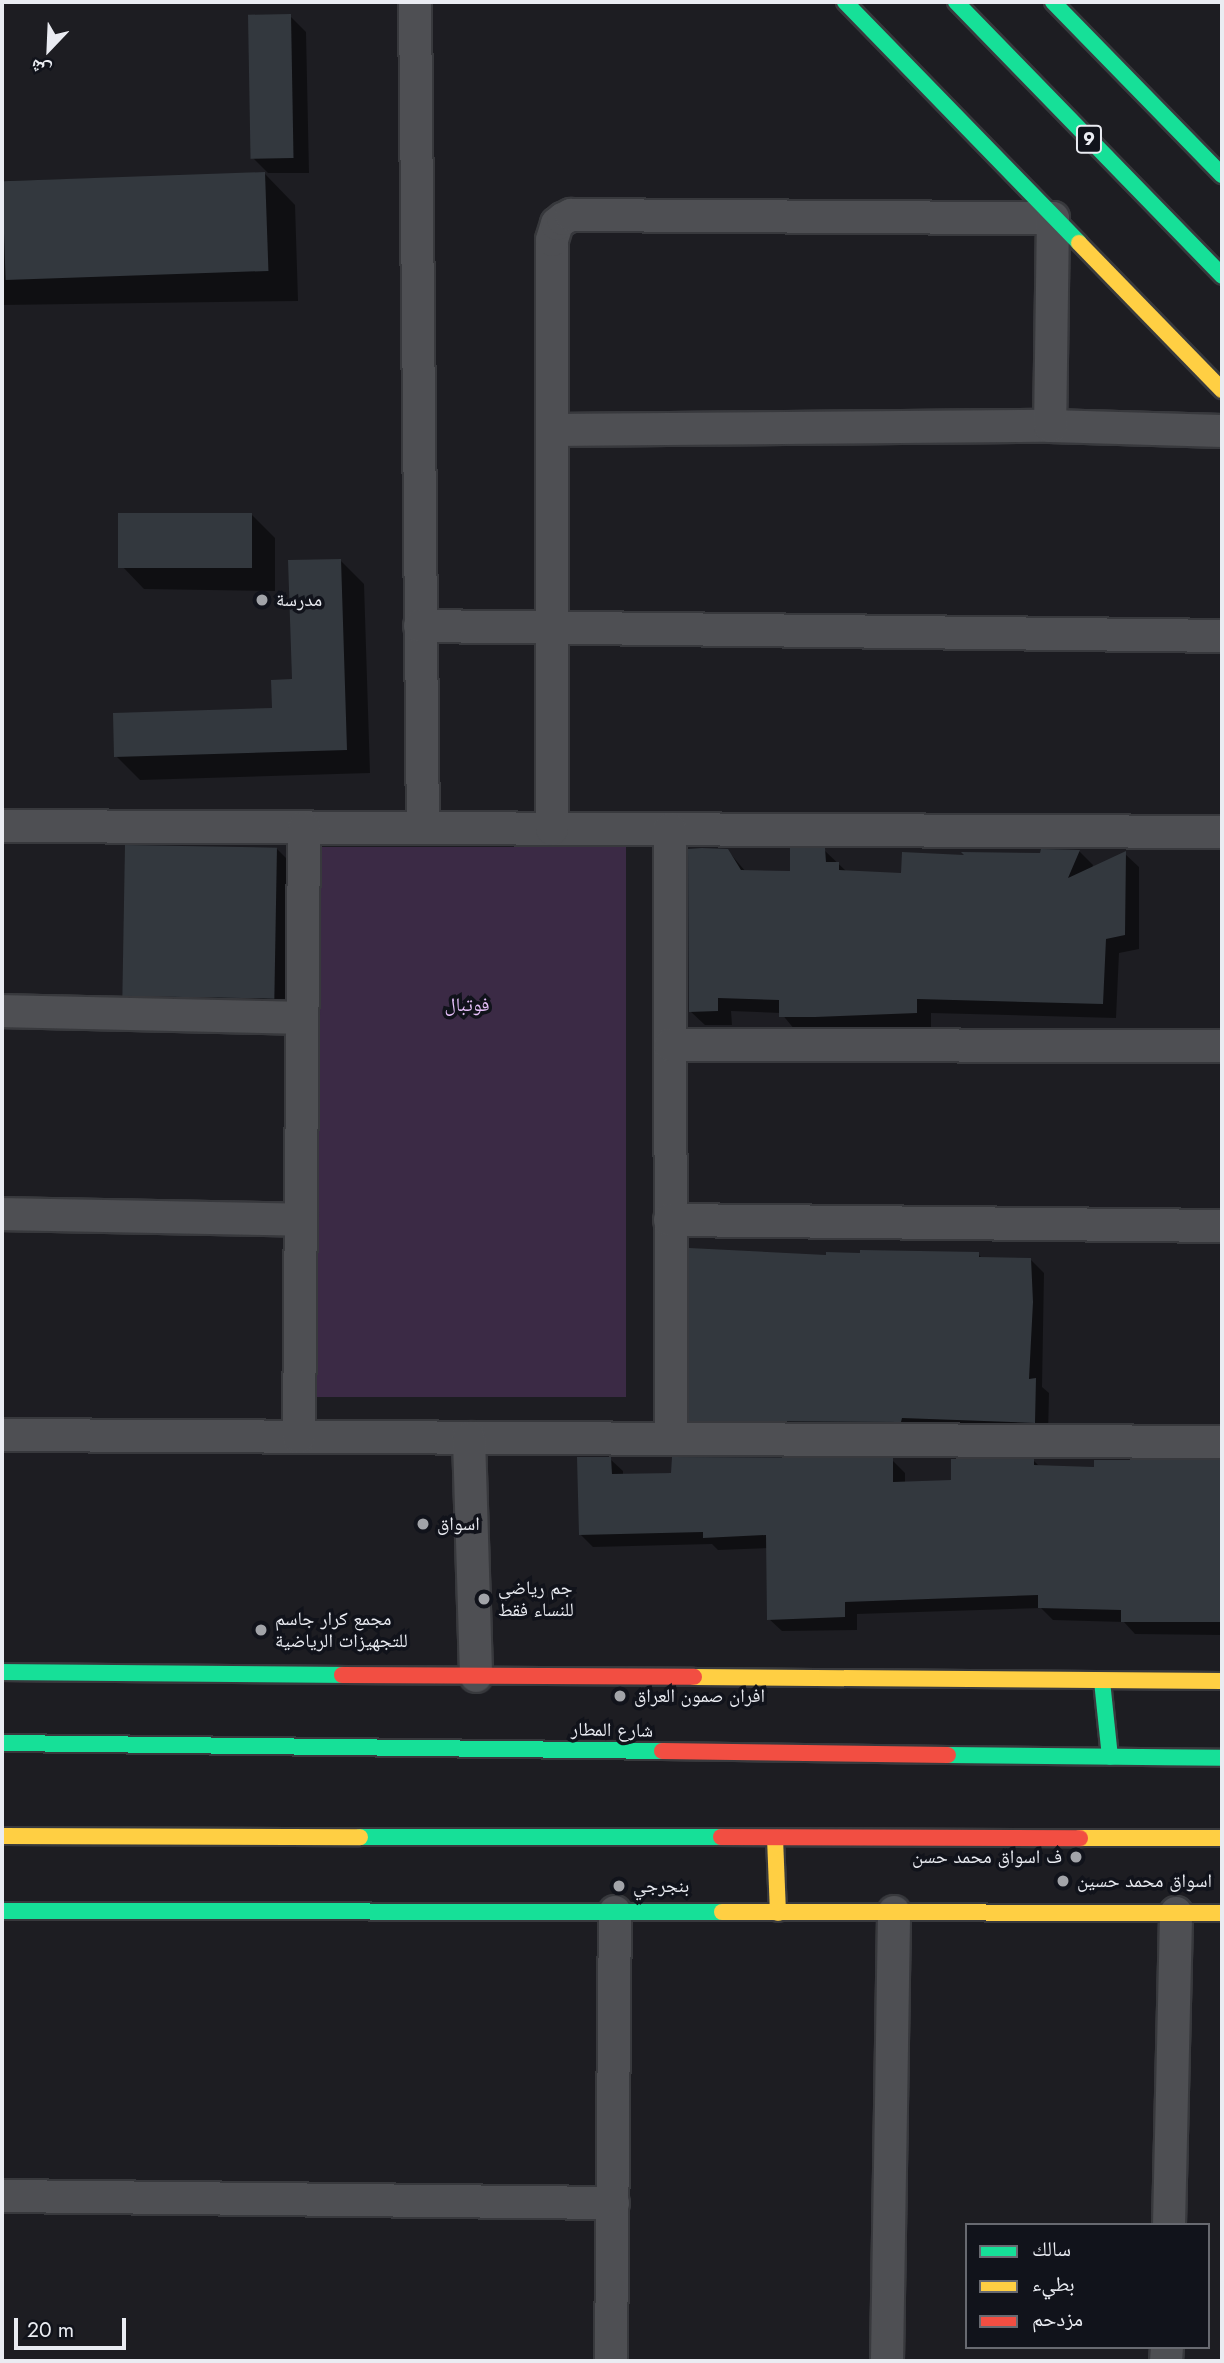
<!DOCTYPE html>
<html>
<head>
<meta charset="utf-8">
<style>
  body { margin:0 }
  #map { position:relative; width:1224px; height:2363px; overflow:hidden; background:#1d1d22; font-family:Jost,"Noto Naskh Arabic",sans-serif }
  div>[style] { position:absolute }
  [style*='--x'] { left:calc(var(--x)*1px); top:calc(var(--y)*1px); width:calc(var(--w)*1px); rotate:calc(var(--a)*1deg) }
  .green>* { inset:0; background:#3b2a45; transform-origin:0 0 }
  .shadow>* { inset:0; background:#0007 }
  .building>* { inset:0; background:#33383e; transform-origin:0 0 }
  .roads { filter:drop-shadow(2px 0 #38393d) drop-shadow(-2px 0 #38393d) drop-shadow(0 2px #38393d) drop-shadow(0 -2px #38393d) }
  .street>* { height:32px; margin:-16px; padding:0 16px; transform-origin:16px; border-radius:16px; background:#4e4f53 }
  .fast>* { height:16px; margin:-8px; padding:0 8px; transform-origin:8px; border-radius:8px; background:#16e098 }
  .slow>* { height:16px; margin:-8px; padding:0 8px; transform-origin:8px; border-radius:8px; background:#ffcf43 }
  .jam>* { height:16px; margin:-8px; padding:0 8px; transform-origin:8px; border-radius:8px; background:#f24e42 }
  .dots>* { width:19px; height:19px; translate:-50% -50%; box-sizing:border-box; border:4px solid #11131b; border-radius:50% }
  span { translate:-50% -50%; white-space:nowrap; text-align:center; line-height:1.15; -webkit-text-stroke:7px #11131b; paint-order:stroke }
  .shield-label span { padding:2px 5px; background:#11131b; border:2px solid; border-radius:5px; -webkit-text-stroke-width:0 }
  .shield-label { font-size:18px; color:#eaecf2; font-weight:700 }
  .poi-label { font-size:19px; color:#eaecf2 }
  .left { translate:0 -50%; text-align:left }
  .right { translate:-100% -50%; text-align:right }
  .park-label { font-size:19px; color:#e6c0fa }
  .street-label { font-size:19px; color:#eaecf2 }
  .frame { position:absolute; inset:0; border:4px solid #eaecf2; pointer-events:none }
  .legend { position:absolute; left:965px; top:2223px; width:245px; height:126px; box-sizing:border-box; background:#11131b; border:2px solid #686a71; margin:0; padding:9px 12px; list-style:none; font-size:21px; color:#eaecf2 }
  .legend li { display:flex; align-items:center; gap:14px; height:35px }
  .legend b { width:35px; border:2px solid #686a71 }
  .north { position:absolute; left:14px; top:14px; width:70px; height:70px; -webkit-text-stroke:5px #11131b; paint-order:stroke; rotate:203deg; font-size:19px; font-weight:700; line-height:28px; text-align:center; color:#eaecf2 }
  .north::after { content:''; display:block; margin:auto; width:24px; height:32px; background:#eaecf2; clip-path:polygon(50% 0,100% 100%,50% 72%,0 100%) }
  .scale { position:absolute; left:14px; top:2318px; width:112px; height:32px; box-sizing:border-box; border:4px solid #eaecf2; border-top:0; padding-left:9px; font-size:21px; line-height:24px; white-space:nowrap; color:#eaecf2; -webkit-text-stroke:5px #11131b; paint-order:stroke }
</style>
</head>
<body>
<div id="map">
  <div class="green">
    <i style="left:309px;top:847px;width:317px;height:550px"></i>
  </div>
  <div class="shadow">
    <i style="clip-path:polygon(290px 16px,306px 32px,309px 173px,268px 173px,252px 157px)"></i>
    <i style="clip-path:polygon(265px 174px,295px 205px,298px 301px,2px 305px,2px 181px)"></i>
    <i style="clip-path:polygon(251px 514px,275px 538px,275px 591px,144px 589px,121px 565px)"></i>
    <i style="clip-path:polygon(340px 560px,364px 584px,370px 773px,140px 780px,116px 756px,274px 710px,294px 681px)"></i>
    <i style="clip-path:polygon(276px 848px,307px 879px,308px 1029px,159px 1025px,128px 995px)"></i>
    <i style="clip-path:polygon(824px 850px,847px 872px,903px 874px,967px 857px,1079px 851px,1093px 865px,1092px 869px,1125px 854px,1139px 867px,1139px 949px,1119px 953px,1116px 1018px,931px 1013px,931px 1027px,831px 1031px,795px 1030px,781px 1013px,731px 1011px,732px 1025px,705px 1025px,690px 1011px,728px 851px,746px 872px,792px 873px)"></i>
    <i style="clip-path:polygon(978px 1254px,983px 1259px,1031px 1260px,1044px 1273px,1042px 1387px,1049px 1393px,1048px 1435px,704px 1433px,691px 1420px,828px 1257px)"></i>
    <i style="clip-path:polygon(610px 1459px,623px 1471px,623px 1476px,892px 1460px,905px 1473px,905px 1484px,953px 1482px,1034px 1461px,1040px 1467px,1096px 1469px,1096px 1461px,1222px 1462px,1222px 1635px,1135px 1634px,1124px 1622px,1053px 1620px,1041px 1608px,857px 1614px,857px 1630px,782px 1631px,769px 1619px,768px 1548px,718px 1550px,712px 1544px,593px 1547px,580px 1534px)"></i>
  </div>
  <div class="building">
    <i style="left:291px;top:14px;width:144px;height:43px;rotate:89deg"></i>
    <i style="left:265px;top:172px;width:99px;height:263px;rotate:88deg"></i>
    <i style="left:252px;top:513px;width:55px;height:134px;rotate:90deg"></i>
    <i style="clip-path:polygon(341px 559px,347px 750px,114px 757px,113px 713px,272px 708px,271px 680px,292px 679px,288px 560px)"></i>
    <i style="left:125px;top:845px;width:152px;height:151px;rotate:1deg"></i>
    <i style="clip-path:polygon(702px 848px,728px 849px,741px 870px,790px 871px,790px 848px,825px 848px,826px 862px,839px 862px,839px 870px,901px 873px,902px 852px,964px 855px,961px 852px,1040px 853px,1041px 849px,1080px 850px,1068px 878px,1126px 851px,1125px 935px,1106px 939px,1103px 1004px,917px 999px,917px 1013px,815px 1017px,779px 1017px,779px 1000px,718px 998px,718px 1011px,689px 1012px,688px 849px)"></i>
    <i style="clip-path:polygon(689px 1248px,826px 1255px,826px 1252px,860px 1253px,860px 1250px,979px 1252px,979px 1257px,1031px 1258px,1033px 1302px,1029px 1379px,1036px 1378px,1035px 1423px,902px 1418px,901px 1422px,689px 1421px)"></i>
    <i style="clip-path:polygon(577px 1457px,611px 1457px,612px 1474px,671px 1473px,672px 1457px,893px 1458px,893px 1482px,951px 1480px,951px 1459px,1034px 1459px,1034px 1465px,1094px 1467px,1094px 1460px,1222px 1460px,1222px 1622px,1121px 1622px,1121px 1610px,1038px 1608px,1038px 1595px,845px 1602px,845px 1617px,767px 1620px,766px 1535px,703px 1538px,703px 1532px,579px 1535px)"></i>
  </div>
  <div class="roads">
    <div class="street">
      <i style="--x:415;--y:2;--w:826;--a:89.45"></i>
      <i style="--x:552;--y:430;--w:498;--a:-0.5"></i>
      <i style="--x:1050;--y:426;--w:172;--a:1.7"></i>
      <i style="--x:420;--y:626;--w:802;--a:0.71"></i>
      <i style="--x:2;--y:826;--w:1220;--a:0.28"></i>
      <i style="--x:552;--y:829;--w:589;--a:-90"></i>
      <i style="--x:552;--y:240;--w:17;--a:-73"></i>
      <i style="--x:557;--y:224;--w:8;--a:-40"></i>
      <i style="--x:563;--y:219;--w:9;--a:-27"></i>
      <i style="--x:571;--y:215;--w:482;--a:0.4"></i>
      <i style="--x:1053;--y:218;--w:208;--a:90.8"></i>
      <i style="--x:670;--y:829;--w:610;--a:89.91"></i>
      <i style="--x:2;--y:1011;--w:300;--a:1.3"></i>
      <i style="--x:670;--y:1045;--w:552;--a:0.1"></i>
      <i style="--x:2;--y:1214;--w:299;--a:1.1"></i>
      <i style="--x:670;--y:1220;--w:552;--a:0.62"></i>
      <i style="--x:2;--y:1435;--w:1220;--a:0.33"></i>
      <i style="--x:299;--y:1437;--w:609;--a:-89.53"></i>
      <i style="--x:469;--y:1438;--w:238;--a:88.3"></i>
      <i style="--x:2;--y:2196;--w:611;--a:0.66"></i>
      <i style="--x:1169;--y:2225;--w:312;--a:-88.7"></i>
      <i style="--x:611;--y:2361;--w:449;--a:-89.5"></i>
      <i style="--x:887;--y:2361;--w:449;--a:-89.1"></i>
      <i style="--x:1166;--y:2361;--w:14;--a:-86"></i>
    </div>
    <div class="fast">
      <i style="--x:845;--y:2;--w:336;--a:45.8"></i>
      <i style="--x:956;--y:2;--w:382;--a:45.8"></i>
      <i style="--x:1053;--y:2;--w:242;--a:45.7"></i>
      <i style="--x:2;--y:1672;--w:340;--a:0.5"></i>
      <i style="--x:1102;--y:1681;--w:76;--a:84"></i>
      <i style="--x:2;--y:1743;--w:660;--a:0.69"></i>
      <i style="--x:948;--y:1755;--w:274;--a:0.6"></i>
      <i style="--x:360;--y:1837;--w:361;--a:0"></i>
      <i style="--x:2;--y:1911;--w:720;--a:0.08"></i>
    </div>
    <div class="slow">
      <i style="--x:1079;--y:243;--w:205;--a:45.8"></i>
      <i style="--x:694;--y:1677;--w:528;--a:0.43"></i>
      <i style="--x:2;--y:1836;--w:358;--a:0.2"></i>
      <i style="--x:775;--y:1838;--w:75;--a:87.7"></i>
      <i style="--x:1080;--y:1838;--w:142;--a:0"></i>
      <i style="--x:722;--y:1912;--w:500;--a:0.11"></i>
    </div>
    <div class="jam">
      <i style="--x:342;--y:1675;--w:352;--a:0.3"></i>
      <i style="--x:662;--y:1751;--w:286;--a:0.8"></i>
      <i style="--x:721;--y:1837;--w:359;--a:0.2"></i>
    </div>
  </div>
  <div class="dots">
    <i style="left:262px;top:600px;background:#a2a4a9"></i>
    <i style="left:423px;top:1524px;background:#a2a4a9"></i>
    <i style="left:484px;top:1599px;background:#a2a4a9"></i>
    <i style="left:261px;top:1630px;background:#a2a4a9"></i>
    <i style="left:620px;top:1696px;background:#a2a4a9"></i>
    <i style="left:1076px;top:1857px;background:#a2a4a9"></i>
    <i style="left:1063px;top:1881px;background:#a2a4a9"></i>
    <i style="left:619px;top:1886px;background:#a2a4a9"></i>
  </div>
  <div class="shield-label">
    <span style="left:1089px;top:139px">9</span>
  </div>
  <div class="poi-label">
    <span class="left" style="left:276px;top:600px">مدرسة</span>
    <span class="left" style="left:437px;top:1524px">اسواق</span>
    <span class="left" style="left:498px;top:1599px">جم رياضي<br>للنساء فقط</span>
    <span class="left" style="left:275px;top:1630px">مجمع كرار جاسم<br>للتجهيزات الرياضية</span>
    <span class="left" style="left:634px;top:1696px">افران صمون العراق</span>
    <span class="right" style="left:1062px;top:1857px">ف اسواق محمد حسن</span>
    <span class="left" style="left:1077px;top:1881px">اسواق محمد حسين</span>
    <span class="left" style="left:633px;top:1886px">بنجرجي</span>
  </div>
  <div class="park-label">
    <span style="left:467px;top:1005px">فوتبال</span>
  </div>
  <div class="street-label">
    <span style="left:612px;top:1730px;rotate:1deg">شارع المطار</span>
  </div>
  <div class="frame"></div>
  <ul class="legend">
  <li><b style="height:9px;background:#16e098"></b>سالك</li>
  <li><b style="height:9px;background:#ffcf43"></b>بطيء</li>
  <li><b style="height:9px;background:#f24e42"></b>مزدحم</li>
  </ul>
  <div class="north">ش</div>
  <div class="scale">20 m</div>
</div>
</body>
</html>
